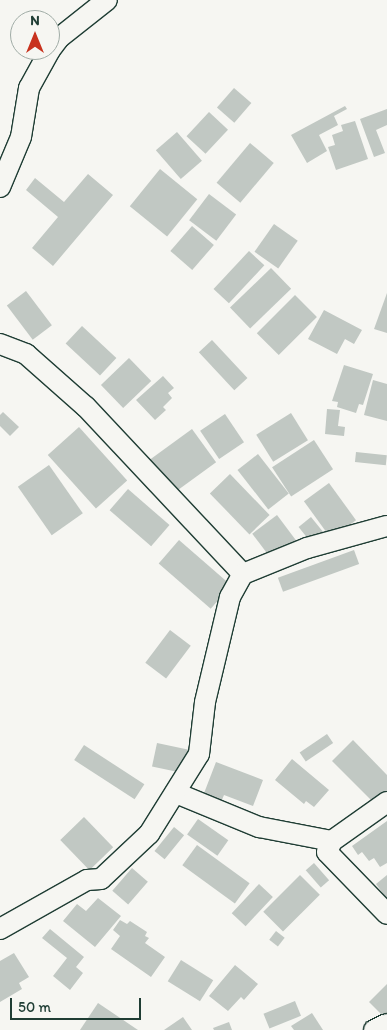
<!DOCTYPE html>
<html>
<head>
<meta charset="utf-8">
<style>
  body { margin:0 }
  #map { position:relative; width:387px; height:1030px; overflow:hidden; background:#f6f6f2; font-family:Itim,sans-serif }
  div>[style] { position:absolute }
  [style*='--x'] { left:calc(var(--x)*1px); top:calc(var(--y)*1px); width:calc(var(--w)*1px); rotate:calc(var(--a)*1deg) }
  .building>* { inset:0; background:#c1c8c3; transform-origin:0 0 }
  .roads { filter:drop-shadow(1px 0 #1f3d34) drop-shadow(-1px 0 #1f3d34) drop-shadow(0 1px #1f3d34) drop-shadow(0 -1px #1f3d34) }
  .minor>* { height:20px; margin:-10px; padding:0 10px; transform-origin:10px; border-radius:10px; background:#f6f6f2 }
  span { translate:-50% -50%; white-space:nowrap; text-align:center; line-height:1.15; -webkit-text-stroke:5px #f6f6f2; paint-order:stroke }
  .north { position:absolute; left:10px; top:10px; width:50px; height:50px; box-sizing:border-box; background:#f6f6f2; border:1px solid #a0aca6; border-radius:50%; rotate:0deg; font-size:14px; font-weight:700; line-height:20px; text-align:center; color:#1f3d34 }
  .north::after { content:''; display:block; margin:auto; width:18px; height:22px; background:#c8321e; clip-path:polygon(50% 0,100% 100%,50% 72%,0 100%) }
  .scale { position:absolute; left:10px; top:998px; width:131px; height:22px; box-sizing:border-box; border:2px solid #1f3d34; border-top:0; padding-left:6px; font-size:15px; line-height:18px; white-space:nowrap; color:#1f3d34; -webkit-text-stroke:4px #f6f6f2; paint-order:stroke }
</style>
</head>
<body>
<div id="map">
  <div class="building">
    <i style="left:234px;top:88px;width:23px;height:26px;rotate:41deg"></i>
    <i style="clip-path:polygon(345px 106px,347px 109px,334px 116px,338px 125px,319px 135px,327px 151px,307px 163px,291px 135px)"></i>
    <i style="clip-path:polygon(387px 109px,387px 125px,376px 130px,385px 153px,374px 157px,360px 119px)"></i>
    <i style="left:209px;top:112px;width:26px;height:33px;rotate:43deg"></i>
    <i style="clip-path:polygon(355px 121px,368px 159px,336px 170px,328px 147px,335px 145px,332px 135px,343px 131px,341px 125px)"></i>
    <i style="left:177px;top:132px;width:38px;height:28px;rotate:49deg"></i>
    <i style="left:250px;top:143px;width:31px;height:52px;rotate:40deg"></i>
    <i style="left:160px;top:169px;width:48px;height:48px;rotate:39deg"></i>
    <i style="clip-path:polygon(88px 174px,113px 195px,53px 266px,32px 248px,58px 217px,26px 190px,35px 178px,64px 202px)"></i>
    <i style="left:209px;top:194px;width:34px;height:33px;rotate:37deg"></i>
    <i style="left:274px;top:224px;width:29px;height:34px;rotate:35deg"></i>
    <i style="left:192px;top:226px;width:29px;height:33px;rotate:41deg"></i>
    <i style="left:249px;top:251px;width:21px;height:52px;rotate:43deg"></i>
    <i style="left:271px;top:268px;width:29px;height:57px;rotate:46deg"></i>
    <i style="left:26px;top:291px;width:43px;height:24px;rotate:53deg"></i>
    <i style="clip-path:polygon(387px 293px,387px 333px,374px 329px)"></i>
    <i style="left:295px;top:295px;width:31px;height:54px;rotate:45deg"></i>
    <i style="clip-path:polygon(324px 310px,362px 330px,354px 344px,345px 339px,337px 354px,308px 339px)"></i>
    <i style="left:82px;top:326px;width:47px;height:24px;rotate:43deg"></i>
    <i style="left:212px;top:340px;width:52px;height:18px;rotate:47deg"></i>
    <i style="left:129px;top:358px;width:32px;height:39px;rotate:46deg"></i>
    <i style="clip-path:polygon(344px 365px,373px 374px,363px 405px,359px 404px,356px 413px,337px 407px,338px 402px,332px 401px)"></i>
    <i style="clip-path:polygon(163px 376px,174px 388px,168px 393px,172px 398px,163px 407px,166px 410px,155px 420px,136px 400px)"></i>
    <i style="clip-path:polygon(373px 380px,387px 384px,387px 421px,364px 415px)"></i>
    <i style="clip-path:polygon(327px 409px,340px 410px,338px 426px,345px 427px,344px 436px,325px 434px)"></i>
    <i style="clip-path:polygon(3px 412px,19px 427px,10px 436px,0 426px,0 415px)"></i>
    <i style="left:291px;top:413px;width:32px;height:41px;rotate:58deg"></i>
    <i style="left:225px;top:414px;width:34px;height:30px;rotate:56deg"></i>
    <i style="left:79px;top:427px;width:72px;height:42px;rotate:48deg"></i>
    <i style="left:192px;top:429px;width:41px;height:54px;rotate:54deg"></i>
    <i style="left:314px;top:440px;width:35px;height:50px;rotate:57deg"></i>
    <i style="left:356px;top:452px;width:31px;height:10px;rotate:6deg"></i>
    <i style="left:258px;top:454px;width:50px;height:26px;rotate:52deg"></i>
    <i style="left:49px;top:465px;width:59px;height:38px;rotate:55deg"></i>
    <i style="left:230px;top:474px;width:57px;height:28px;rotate:46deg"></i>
    <i style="left:329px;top:483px;width:46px;height:31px;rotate:54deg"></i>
    <i style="left:128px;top:489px;width:55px;height:28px;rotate:41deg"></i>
    <i style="left:277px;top:515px;width:34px;height:31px;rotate:53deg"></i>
    <i style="left:311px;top:517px;width:22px;height:16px;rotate:51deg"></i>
    <i style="left:179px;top:540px;width:69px;height:31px;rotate:41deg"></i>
    <i style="left:354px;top:550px;width:15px;height:81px;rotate:70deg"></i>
    <i style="left:170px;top:630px;width:26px;height:41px;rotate:37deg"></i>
    <i style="left:327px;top:734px;width:11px;height:33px;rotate:56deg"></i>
    <i style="clip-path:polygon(353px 740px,387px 775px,387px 791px,374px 803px,332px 761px)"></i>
    <i style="left:157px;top:743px;width:35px;height:24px;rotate:12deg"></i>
    <i style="left:84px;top:745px;width:72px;height:18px;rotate:33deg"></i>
    <i style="clip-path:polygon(292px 759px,329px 790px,314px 807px,306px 801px,304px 804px,275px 780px)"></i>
    <i style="clip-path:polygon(216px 762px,263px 780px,253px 806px,224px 795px,219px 807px,201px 801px)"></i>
    <i style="left:84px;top:817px;width:42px;height:33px;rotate:46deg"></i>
    <i style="left:198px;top:819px;width:37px;height:19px;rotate:35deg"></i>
    <i style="clip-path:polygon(387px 821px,387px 863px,380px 867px,374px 858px,369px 861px,362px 852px,358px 855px,352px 846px)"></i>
    <i style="left:174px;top:827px;width:13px;height:31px;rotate:39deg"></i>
    <i style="left:197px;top:845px;width:65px;height:25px;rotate:36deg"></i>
    <i style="left:314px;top:863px;width:23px;height:11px;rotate:49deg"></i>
    <i style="left:132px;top:868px;width:21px;height:30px;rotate:41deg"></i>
    <i style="left:300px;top:875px;width:28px;height:52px;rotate:45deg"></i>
    <i style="clip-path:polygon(387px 875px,387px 899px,376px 884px)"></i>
    <i style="left:259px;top:884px;width:19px;height:40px;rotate:43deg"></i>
    <i style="clip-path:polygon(98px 898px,121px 916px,95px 947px,63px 921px,77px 904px,86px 911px)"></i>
    <i style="clip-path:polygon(120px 920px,127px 924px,130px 921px,147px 932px,145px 936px,149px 938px,145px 943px,165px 957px,151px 977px,111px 949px,120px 936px,113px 930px)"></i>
    <i style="clip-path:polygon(50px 929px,84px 957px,76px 967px,83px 973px,70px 990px,53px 976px,67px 958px,42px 938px)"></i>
    <i style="left:276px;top:931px;width:11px;height:11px;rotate:38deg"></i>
    <i style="clip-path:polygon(14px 953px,29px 977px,19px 983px,22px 989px,0 1002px,0 961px)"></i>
    <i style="left:181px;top:960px;width:38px;height:25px;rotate:32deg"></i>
    <i style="clip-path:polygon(235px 965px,258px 984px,244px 1000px,241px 997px,228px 1011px,209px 996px)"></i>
    <i style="clip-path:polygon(387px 984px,387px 1020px,369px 1002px)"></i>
    <i style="left:295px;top:1001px;width:16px;height:34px;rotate:68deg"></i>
    <i style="clip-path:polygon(98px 1003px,138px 1030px,80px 1030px)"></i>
    <i style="clip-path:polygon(312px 1013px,323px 1030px,294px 1030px,291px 1026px)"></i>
    <i style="clip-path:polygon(183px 1017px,192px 1030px,164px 1030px)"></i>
    <i style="clip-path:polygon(229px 1022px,232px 1030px,214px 1030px,213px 1028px)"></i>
  </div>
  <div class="roads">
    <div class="minor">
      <i style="--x:50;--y:50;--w:15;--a:-53"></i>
      <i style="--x:59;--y:38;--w:61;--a:-38.4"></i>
      <i style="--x:0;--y:187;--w:54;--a:-67.2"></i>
      <i style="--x:21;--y:137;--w:50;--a:-80.7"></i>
      <i style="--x:29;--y:88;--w:43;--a:-61.1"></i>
      <i style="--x:0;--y:344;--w:28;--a:21"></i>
      <i style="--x:26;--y:354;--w:80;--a:41.5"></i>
      <i style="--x:86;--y:407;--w:229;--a:46.8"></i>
      <i style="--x:176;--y:793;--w:90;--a:22.3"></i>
      <i style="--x:259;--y:827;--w:74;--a:10.9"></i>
      <i style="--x:387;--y:802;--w:67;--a:144.7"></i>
      <i style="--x:332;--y:841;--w:12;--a:114"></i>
      <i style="--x:327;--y:852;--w:86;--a:45.9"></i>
      <i style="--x:0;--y:929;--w:100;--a:-29.4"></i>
      <i style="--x:87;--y:880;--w:14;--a:-4"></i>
      <i style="--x:101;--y:879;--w:66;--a:-43.2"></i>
      <i style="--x:149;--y:834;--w:94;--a:-58"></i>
      <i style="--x:199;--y:754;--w:52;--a:-83.4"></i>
      <i style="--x:205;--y:702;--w:108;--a:-76.6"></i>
      <i style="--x:230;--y:597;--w:26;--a:-61"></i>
      <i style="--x:243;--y:574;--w:69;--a:-22.1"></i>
      <i style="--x:307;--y:548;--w:83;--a:-15.4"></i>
      <i style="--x:374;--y:1030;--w:14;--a:-25"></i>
    </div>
  </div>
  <div class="north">N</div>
  <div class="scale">50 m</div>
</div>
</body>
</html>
